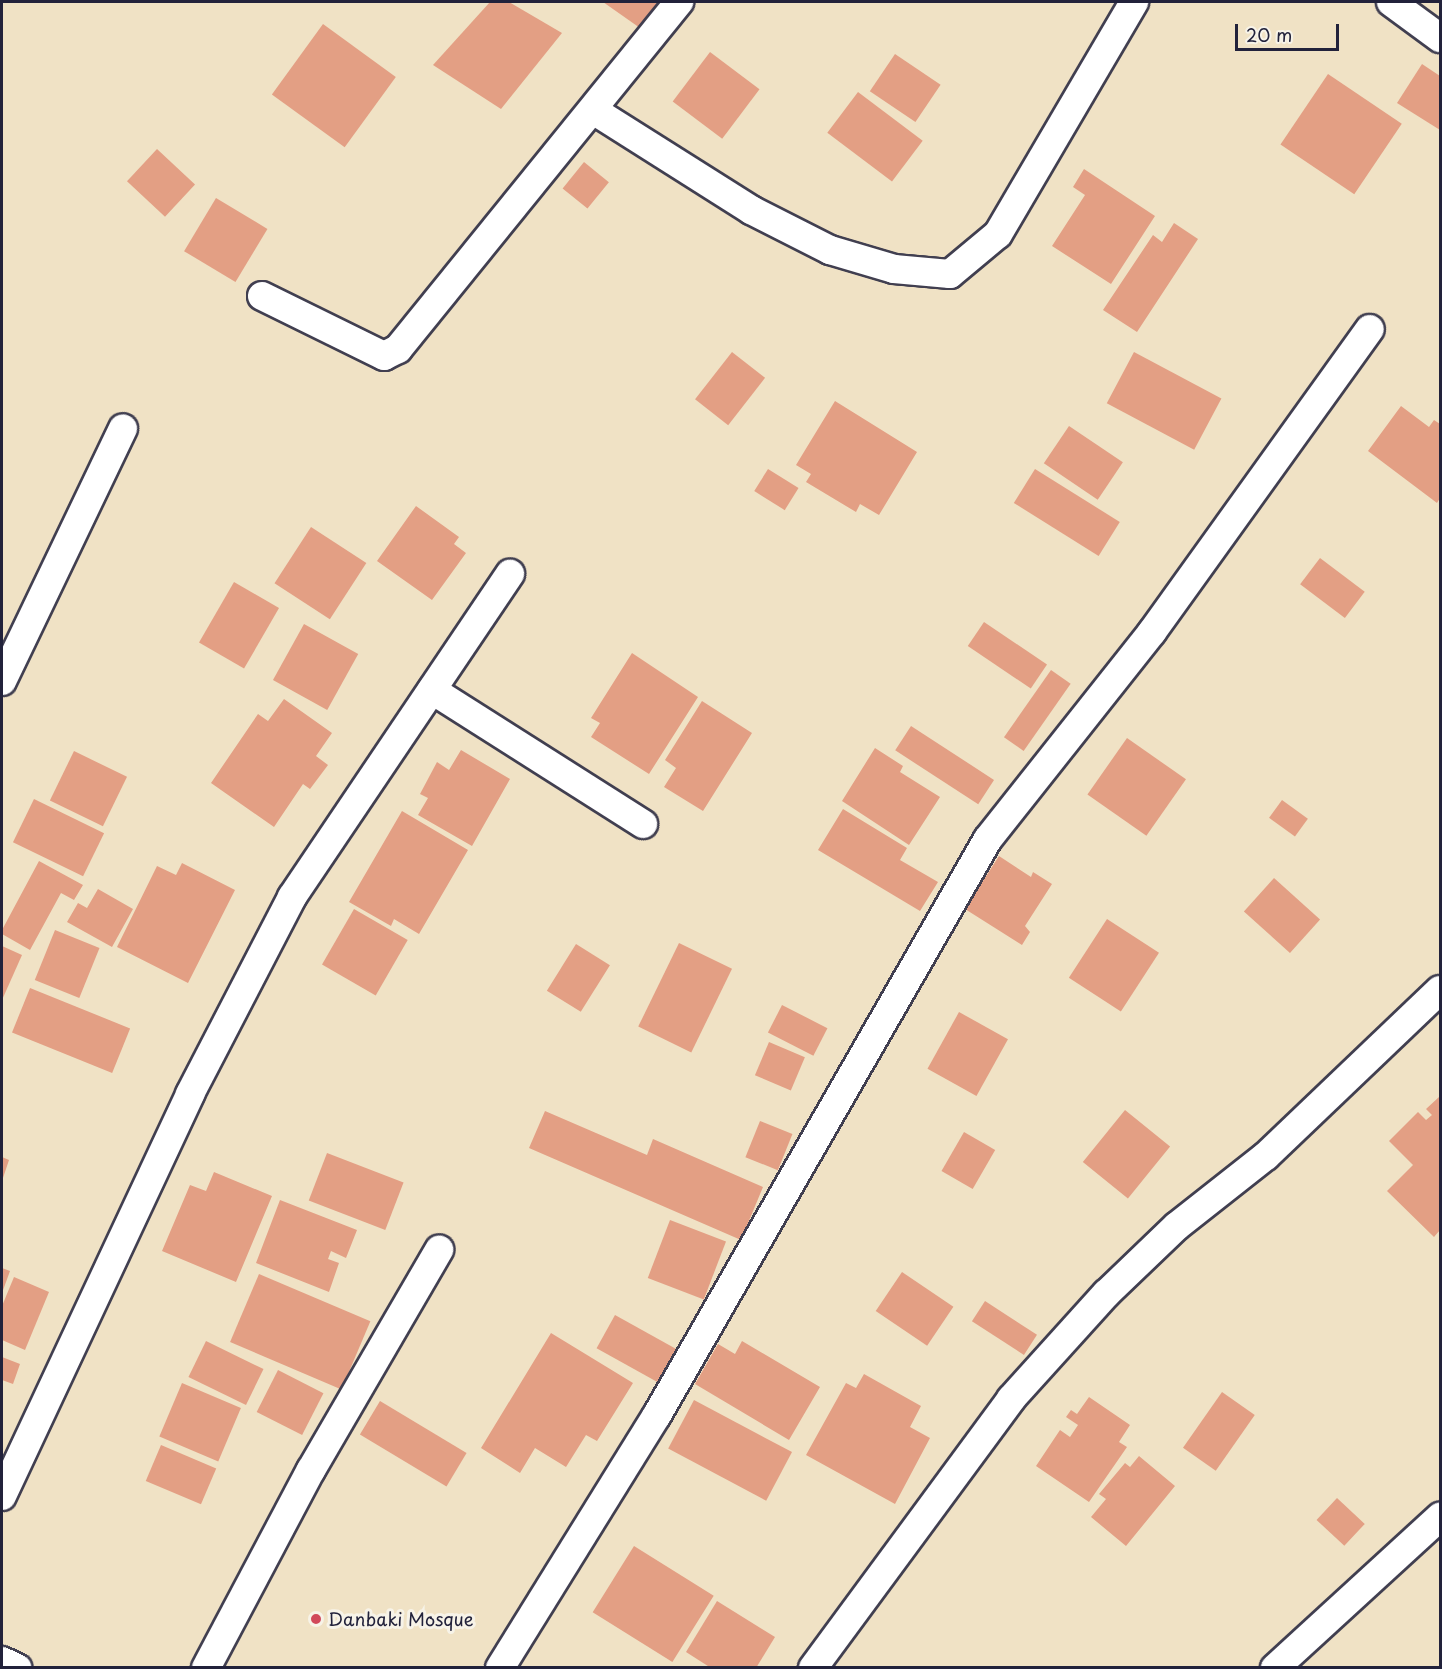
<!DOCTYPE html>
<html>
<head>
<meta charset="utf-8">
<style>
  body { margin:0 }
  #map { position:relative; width:1442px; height:1669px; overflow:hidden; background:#f0e2c5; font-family:"Playpen Sans",sans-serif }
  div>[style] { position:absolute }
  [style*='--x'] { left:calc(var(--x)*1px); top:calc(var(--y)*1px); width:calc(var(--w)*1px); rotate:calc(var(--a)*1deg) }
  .building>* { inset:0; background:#e39f84; transform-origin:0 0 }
  .roads { filter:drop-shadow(2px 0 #413f50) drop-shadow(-2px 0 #413f50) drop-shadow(0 2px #413f50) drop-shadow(0 -2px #413f50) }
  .minor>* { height:28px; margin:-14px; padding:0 14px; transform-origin:14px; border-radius:14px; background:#fff }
  .dots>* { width:16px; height:16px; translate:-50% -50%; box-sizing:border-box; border:3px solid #f7f3e8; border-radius:50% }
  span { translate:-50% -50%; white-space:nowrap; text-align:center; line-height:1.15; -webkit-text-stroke:6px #f7f3e8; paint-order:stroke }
  .poi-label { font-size:18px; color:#22223b }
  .left { translate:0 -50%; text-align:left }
  .frame { position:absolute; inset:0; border:3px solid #22223b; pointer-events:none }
  .scale { position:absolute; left:1235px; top:24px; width:104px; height:27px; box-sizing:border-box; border:3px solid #22223b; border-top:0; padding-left:8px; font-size:18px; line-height:21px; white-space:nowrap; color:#22223b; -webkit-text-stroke:4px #f7f3e8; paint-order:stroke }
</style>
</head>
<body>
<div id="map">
  <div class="building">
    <i style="clip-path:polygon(490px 2px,509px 2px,562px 33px,501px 109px,433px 65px)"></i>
    <i style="clip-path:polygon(603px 2px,659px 2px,640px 28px)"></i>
    <i style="left:323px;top:24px;width:90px;height:87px;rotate:36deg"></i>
    <i style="left:710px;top:52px;width:62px;height:62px;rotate:37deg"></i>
    <i style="left:895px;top:54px;width:55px;height:45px;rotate:34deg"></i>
    <i style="clip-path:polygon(1422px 64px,1440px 76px,1440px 130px,1397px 103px)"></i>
    <i style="left:1328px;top:74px;width:89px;height:85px;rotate:34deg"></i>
    <i style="left:858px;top:92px;width:81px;height:51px;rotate:37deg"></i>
    <i style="left:157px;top:149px;width:52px;height:44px;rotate:43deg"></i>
    <i style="left:584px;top:162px;width:32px;height:34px;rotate:39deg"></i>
    <i style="clip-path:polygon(1084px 169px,1155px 216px,1111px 284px,1052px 246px,1085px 195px,1073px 187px)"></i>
    <i style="left:216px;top:198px;width:60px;height:62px;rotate:31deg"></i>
    <i style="clip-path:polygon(1174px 223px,1198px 239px,1137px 332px,1103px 310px,1153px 235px,1162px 242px)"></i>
    <i style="left:732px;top:352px;width:42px;height:60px;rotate:38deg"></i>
    <i style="left:1134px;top:352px;width:99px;height:58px;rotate:28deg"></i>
    <i style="clip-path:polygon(835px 401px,917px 452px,879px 515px,860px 504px,856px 512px,806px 482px,811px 474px,796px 465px)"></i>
    <i style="clip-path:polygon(1401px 406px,1429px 427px,1434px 420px,1440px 424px,1440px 498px,1437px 503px,1368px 451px)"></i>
    <i style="left:1069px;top:426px;width:65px;height:45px;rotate:34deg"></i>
    <i style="left:768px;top:469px;width:36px;height:26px;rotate:32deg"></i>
    <i style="left:1035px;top:469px;width:100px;height:40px;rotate:32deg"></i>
    <i style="clip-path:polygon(416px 506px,459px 537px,454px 544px,466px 553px,432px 600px,377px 561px)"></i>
    <i style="left:311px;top:527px;width:66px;height:67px;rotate:33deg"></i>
    <i style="left:1320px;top:558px;width:56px;height:33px;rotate:37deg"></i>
    <i style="left:234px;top:582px;width:52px;height:70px;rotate:30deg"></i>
    <i style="left:984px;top:622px;width:76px;height:29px;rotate:34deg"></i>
    <i style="left:304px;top:624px;width:62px;height:64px;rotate:29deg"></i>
    <i style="clip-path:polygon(632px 653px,698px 697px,649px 774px,591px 737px,600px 723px,591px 718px)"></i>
    <i style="left:1051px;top:670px;width:24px;height:82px;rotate:35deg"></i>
    <i style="clip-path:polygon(284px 699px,332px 733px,316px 756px,328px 765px,310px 789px,303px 784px,274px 827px,211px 783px,258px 714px,268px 721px)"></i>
    <i style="clip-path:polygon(702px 701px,752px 733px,703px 811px,664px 787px,676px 768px,665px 760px)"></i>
    <i style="left:911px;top:726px;width:99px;height:29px;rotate:33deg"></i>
    <i style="left:1127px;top:738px;width:72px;height:69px;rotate:35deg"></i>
    <i style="clip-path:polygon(875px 748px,903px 766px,900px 772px,940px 797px,909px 845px,842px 801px)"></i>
    <i style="clip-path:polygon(461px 750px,510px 779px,472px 846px,418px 815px,428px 798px,420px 794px,437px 762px,449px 770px)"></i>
    <i style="left:74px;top:751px;width:59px;height:55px;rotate:26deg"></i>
    <i style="left:34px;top:799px;width:78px;height:48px;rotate:26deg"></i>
    <i style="left:1282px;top:800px;width:32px;height:22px;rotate:36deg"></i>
    <i style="clip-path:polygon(843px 809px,907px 848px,900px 860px,938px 882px,920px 911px,818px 850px)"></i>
    <i style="clip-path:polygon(402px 811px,468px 850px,419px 934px,394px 919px,391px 926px,349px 902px)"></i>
    <i style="clip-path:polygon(999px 856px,1031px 877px,1033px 872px,1052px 884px,1025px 926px,1030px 932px,1022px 945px,965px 909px)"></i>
    <i style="clip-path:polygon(39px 861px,83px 885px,74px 900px,61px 893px,30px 950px,2px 934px,2px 930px)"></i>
    <i style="clip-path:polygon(182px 863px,235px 890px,188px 983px,117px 947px,157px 866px,176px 875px)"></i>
    <i style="left:1274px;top:878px;width:62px;height:45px;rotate:42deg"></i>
    <i style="clip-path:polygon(98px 889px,133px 909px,112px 947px,67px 922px,78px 903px,87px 908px)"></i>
    <i style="left:354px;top:909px;width:62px;height:64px;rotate:30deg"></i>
    <i style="left:1107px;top:919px;width:62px;height:70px;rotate:33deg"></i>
    <i style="left:55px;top:930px;width:48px;height:54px;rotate:22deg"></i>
    <i style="left:679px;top:943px;width:59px;height:93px;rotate:26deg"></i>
    <i style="left:576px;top:944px;width:40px;height:55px;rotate:32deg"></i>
    <i style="clip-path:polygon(2px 946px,22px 955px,2px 1000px)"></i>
    <i style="left:30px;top:988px;width:108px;height:48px;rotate:22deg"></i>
    <i style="left:782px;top:1005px;width:51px;height:31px;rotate:27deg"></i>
    <i style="left:959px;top:1012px;width:56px;height:65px;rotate:29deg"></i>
    <i style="left:769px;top:1042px;width:39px;height:36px;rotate:23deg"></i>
    <i style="clip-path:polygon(1439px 1097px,1440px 1230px,1434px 1237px,1387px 1191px,1413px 1165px,1389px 1141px,1418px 1112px,1426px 1120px,1432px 1115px,1426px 1109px)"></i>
    <i style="left:1125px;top:1110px;width:58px;height:67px;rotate:39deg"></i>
    <i style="clip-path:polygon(545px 1111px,647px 1155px,653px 1139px,763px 1187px,741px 1240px,529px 1148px)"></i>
    <i style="left:760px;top:1121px;width:35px;height:39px;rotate:22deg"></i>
    <i style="left:964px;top:1132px;width:36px;height:45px;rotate:30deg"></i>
    <i style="left:327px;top:1153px;width:82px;height:51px;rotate:21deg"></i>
    <i style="clip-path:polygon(2px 1157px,9px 1160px,2px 1181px)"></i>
    <i style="clip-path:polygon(214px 1172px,272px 1196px,236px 1282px,162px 1251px,190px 1185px,206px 1191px)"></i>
    <i style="clip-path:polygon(280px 1200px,357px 1230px,346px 1258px,331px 1251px,328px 1259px,339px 1263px,329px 1292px,256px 1263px)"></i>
    <i style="left:670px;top:1220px;width:60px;height:62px;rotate:21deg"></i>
    <i style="clip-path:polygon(2px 1268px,10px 1271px,2px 1293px)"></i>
    <i style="left:902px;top:1272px;width:62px;height:47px;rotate:34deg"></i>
    <i style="left:259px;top:1274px;width:121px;height:74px;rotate:23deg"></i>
    <i style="clip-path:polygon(14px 1277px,49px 1292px,25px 1350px,2px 1340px,2px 1306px)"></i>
    <i style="left:985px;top:1301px;width:62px;height:24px;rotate:33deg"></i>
    <i style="left:615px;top:1315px;width:71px;height:38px;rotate:29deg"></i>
    <i style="clip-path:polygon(551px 1333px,633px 1383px,597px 1441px,586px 1435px,566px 1467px,535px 1448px,520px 1473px,481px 1448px)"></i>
    <i style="left:206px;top:1341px;width:64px;height:40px;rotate:26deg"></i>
    <i style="clip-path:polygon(742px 1341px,820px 1387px,789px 1440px,695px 1384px,718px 1344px,735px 1354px)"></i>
    <i style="clip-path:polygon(2px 1357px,20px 1364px,13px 1384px,2px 1380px)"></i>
    <i style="left:278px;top:1370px;width:51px;height:47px;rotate:27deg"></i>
    <i style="clip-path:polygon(864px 1374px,921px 1406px,910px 1427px,930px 1438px,895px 1504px,806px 1455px,846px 1383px,856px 1388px)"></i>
    <i style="left:182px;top:1383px;width:64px;height:58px;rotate:23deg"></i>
    <i style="left:1222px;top:1392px;width:40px;height:68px;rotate:35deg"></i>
    <i style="clip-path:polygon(1089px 1397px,1130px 1425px,1119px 1442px,1127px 1447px,1089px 1502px,1036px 1466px,1060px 1430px,1070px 1437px,1078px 1425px,1066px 1417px,1071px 1410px,1077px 1414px)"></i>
    <i style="left:694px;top:1400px;width:111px;height:55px;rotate:28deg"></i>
    <i style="left:380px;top:1401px;width:101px;height:39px;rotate:31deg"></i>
    <i style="left:161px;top:1445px;width:60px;height:39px;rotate:23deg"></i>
    <i style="clip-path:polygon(1139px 1456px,1175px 1486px,1126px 1546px,1091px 1517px,1106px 1499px,1099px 1494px,1125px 1463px,1130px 1467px)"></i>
    <i style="left:1337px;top:1498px;width:38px;height:30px;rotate:43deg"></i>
    <i style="left:634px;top:1546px;width:94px;height:78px;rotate:32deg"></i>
    <i style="clip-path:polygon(717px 1601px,775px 1637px,756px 1668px,711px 1668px,686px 1652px)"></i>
  </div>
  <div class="roads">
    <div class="minor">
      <i style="--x:1391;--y:2;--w:61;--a:36.3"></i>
      <i style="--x:593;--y:110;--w:187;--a:32.3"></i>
      <i style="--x:751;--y:210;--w:89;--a:26.9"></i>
      <i style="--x:830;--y:250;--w:67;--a:16.5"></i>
      <i style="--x:894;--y:269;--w:56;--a:5.1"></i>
      <i style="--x:950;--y:274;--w:62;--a:-39.8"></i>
      <i style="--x:998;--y:234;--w:269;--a:-59.6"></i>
      <i style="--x:262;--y:296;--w:136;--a:26.2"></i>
      <i style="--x:384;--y:356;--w:16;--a:-27"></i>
      <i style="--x:398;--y:349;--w:447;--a:-51"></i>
      <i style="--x:2;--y:681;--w:280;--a:-64.4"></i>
      <i style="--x:432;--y:690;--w:250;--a:32.4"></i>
      <i style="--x:2;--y:1496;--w:444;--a:-64.9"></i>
      <i style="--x:190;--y:1094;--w:222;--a:-62.6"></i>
      <i style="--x:292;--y:897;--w:390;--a:-56"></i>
      <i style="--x:2;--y:1661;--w:17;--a:25"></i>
      <i style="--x:206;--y:1668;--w:224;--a:-62.1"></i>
      <i style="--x:311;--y:1470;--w:255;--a:-59.8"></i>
      <i style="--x:500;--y:1668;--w:298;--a:-58.2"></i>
      <i style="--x:657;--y:1415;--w:664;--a:-60.12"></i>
      <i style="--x:988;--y:839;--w:264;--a:-51.6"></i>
      <i style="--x:1152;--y:632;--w:373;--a:-54.3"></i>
      <i style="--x:813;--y:1668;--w:334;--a:-53.6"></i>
      <i style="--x:1011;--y:1399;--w:142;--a:-47.9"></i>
      <i style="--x:1106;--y:1294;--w:98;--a:-43.8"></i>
      <i style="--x:1177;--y:1226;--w:113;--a:-38.2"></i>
      <i style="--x:1266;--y:1156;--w:240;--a:-43.7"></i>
      <i style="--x:1275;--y:1668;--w:224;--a:-42.5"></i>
    </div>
  </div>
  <div class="dots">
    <i style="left:316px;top:1619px;background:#d1495b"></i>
  </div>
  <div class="poi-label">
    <span class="left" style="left:328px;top:1619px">Danbaki Mosque</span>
  </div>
  <div class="frame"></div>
  <div class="scale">20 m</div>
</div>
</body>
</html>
